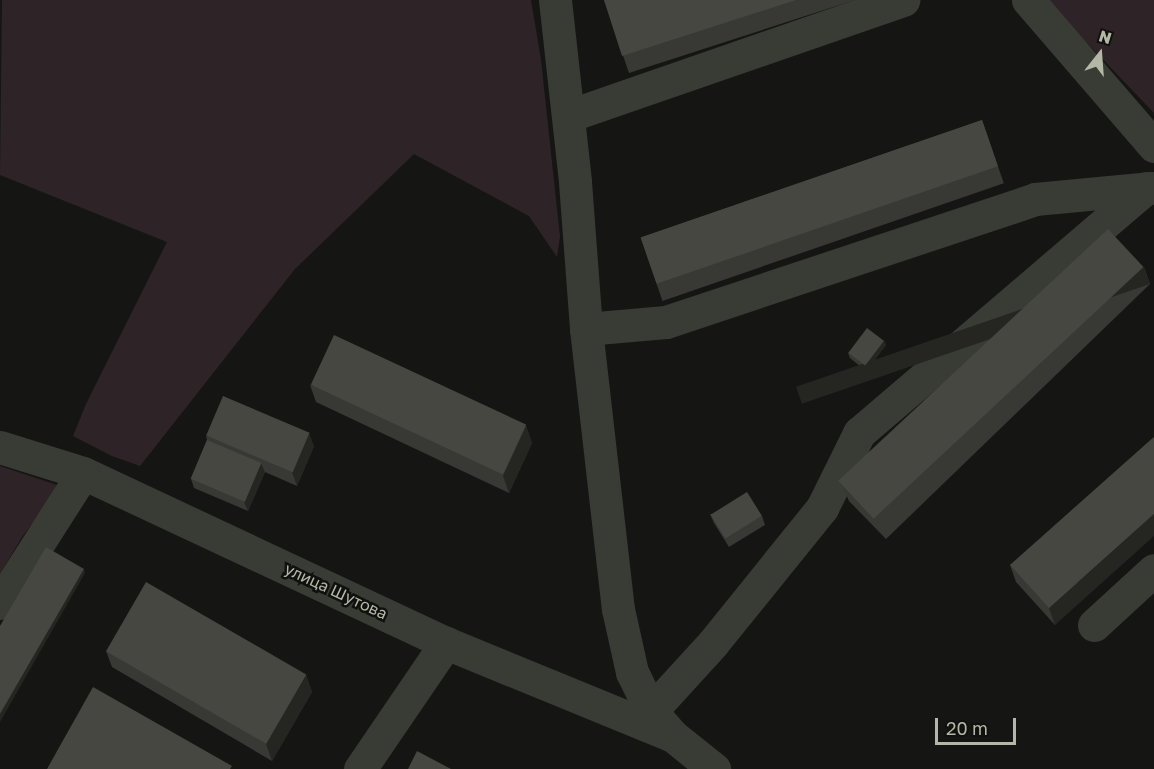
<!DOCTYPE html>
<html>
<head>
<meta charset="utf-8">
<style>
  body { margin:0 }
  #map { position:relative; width:1154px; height:769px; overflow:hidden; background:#151614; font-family:"Golos Text",sans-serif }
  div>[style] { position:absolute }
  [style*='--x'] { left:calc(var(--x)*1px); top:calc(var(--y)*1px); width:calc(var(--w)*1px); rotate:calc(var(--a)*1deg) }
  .green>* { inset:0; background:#2e2428 }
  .minor>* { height:33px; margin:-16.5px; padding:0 16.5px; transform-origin:16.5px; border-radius:16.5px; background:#393b35 }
  .wall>* { inset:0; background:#383934; transform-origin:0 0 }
  .shaded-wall>* { inset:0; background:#252622; transform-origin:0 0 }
  .building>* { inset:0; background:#464741; transform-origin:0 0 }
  span { translate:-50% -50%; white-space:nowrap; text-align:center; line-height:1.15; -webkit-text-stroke:5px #10110f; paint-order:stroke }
  .street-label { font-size:16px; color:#b4b7a5 }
  .north { position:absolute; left:1070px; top:24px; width:60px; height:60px; -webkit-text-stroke:4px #10110f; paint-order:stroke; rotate:17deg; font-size:16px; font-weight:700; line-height:24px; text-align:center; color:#b4b7a5 }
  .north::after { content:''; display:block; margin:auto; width:21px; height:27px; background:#b4b7a5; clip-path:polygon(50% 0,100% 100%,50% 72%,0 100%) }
  .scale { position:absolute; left:935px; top:718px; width:81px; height:27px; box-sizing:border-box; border:3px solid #b4b7a5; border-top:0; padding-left:8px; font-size:18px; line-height:21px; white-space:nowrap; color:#b4b7a5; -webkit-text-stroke:4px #10110f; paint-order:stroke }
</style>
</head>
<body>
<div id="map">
  <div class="green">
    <i style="clip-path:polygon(2px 0,531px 0,541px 60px,560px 237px,557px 257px,529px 216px,414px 154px,295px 269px,140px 466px,112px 456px,73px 436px,86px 404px,167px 242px,0 175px)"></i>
    <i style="clip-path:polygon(1046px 0,1154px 0,1154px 113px)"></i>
    <i style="clip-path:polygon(0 466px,60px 486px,22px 537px,0 574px)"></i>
  </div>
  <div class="minor">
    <i style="--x:555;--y:0;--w:183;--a:83.7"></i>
    <i style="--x:575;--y:182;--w:147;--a:85.7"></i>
    <i style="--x:586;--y:329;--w:282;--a:83.5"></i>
    <i style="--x:618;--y:609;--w:65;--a:77.5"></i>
    <i style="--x:632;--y:672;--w:43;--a:64"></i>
    <i style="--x:651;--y:711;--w:33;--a:49"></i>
    <i style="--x:673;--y:736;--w:53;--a:38.8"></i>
    <i style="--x:1028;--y:0;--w:193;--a:49.2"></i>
    <i style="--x:568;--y:116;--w:355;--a:-19.1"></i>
    <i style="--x:586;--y:329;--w:80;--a:-5"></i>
    <i style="--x:666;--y:322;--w:389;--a:-18.4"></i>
    <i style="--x:1035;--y:199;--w:117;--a:-5.4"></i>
    <i style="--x:0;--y:447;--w:87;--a:17.4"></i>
    <i style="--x:83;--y:473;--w:401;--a:25.1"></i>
    <i style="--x:446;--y:643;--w:242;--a:22.3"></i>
    <i style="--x:0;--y:603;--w:154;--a:-57.4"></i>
    <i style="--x:1094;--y:625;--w:81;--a:-42.5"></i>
    <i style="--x:651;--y:711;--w:92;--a:-47.6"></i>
    <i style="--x:713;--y:643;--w:174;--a:-51.1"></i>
    <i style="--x:822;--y:508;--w:84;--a:-63.7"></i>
    <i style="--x:859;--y:433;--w:377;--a:-40.5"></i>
    <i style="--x:360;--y:769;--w:153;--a:-55.7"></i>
  </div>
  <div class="wall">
    <i style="clip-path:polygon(604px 0,855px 0,629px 73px)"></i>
    <i style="left:982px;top:120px;width:67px;height:361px;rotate:71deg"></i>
    <i style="clip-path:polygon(1144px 267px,1150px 284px,886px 539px,849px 501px,842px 485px)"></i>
    <i style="clip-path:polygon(884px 341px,886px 345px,866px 371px,850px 358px,848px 353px)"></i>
    <i style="clip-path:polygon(310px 385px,526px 426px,532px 443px,509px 493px,316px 402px)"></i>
    <i style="clip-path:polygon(206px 436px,314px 446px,297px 486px,265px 472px,248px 511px,194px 488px,191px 479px,207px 440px)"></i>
    <i style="clip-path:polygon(1154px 437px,1055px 625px,1016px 582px,1010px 565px)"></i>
    <i style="clip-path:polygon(710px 514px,762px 516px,765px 525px,729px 547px,714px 523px)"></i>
    <i style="clip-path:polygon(106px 651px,306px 675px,312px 692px,272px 761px,112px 667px)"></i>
  </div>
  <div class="shaded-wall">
    <i style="left:1144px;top:267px;width:18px;height:368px;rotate:71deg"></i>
    <i style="clip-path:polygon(884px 341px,886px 345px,866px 371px,865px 366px)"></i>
    <i style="clip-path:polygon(526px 426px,532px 443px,509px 493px,503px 476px)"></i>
    <i style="clip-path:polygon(309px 433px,314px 446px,297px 486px,292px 472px)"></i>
    <i style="clip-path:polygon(261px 463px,265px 472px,248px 511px,244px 502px)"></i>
    <i style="clip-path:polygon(1154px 514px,1154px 536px,1055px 625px,1049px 608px)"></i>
    <i style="clip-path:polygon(84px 569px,85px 573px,0 722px,0 714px)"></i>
    <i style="clip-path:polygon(306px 675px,312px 692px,272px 761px,266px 744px)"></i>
  </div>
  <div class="building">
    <i style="clip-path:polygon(604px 0,796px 0,622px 56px)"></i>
    <i style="left:982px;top:120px;width:49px;height:361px;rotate:71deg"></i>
    <i style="left:1108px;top:229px;width:52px;height:369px;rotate:47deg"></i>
    <i style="left:867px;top:328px;width:21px;height:31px;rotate:37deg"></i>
    <i style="left:334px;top:335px;width:212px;height:55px;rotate:25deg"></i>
    <i style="left:223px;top:396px;width:94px;height:43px;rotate:23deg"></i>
    <i style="clip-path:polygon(1154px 437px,1154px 514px,1049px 608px,1010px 565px)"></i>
    <i style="left:207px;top:440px;width:59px;height:42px;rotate:23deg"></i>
    <i style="left:747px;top:492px;width:28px;height:43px;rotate:58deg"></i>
    <i style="clip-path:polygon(46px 547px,84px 569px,0 714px,0 626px)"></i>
    <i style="left:146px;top:582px;width:185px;height:80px;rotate:30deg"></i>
    <i style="clip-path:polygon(93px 687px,232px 766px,230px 769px,47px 769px)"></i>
    <i style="clip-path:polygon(417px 751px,451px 769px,408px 769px)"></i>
  </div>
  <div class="street-label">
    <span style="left:336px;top:591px;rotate:25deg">улица Шутова</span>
  </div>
  <div class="north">N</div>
  <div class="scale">20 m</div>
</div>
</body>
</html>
